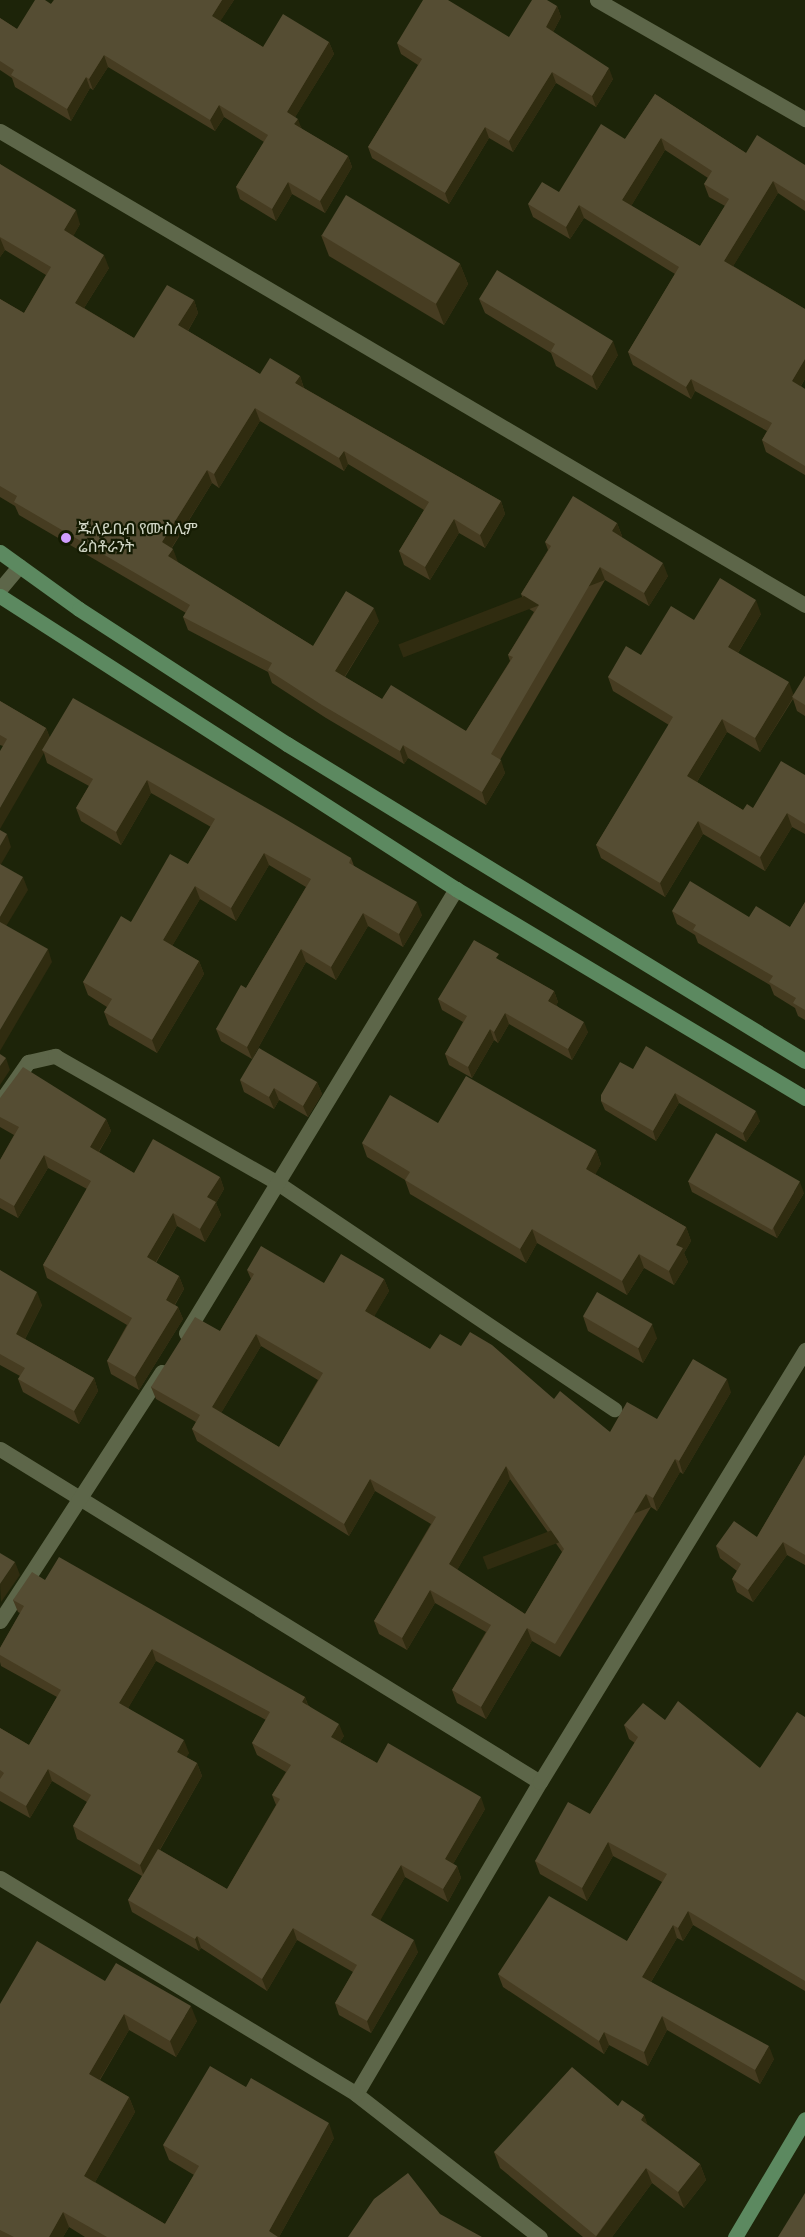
<!DOCTYPE html>
<html>
<head>
<meta charset="utf-8">
<style>
  body { margin:0 }
  #map { position:relative; width:805px; height:2237px; overflow:hidden; background:#1d2409; font-family:Signika,"Noto Sans Ethiopic",sans-serif }
  div>[style] { position:absolute }
  [style*='--x'] { left:calc(var(--x)*1px); top:calc(var(--y)*1px); width:calc(var(--w)*1px); rotate:calc(var(--a)*1deg) }
  .street>* { height:15px; margin:-7.5px; padding:0 7.5px; transform-origin:7.5px; border-radius:7.5px; background:#5d6649 }
  .secondary>* { height:15px; margin:-7.5px; padding:0 7.5px; transform-origin:7.5px; border-radius:7.5px; background:#5c8960 }
  .wall>* { inset:0; background:#463c21 }
  .shaded-wall>* { inset:0; background:#302c10; transform-origin:0 0 }
  .building>* { inset:0; background:#554d33; transform-origin:0 0 }
  .dots>* { width:16px; height:16px; translate:-50% -50%; box-sizing:border-box; border:3px solid #141b02; border-radius:50% }
  span { translate:-50% -50%; white-space:nowrap; text-align:center; line-height:1.15; -webkit-text-stroke:4.5px #141b02; paint-order:stroke }
  .poi-label { font-size:16px; color:#cfd4c4 }
  .left { translate:0 -50%; text-align:left }
</style>
</head>
<body>
<div id="map">
  <div class="street">
    <i style="--x:597;--y:0;--w:240;--a:29.8"></i>
    <i style="--x:0;--y:131;--w:934;--a:30.49"></i>
    <i style="--x:0;--y:589;--w:30;--a:-50"></i>
    <i style="--x:0;--y:1102;--w:49;--a:-55"></i>
    <i style="--x:28;--y:1062;--w:28;--a:-13"></i>
    <i style="--x:55;--y:1056;--w:258;--a:29.7"></i>
    <i style="--x:279;--y:1184;--w:404;--a:33.9"></i>
    <i style="--x:186;--y:1333;--w:520;--a:-58.7"></i>
    <i style="--x:0;--y:1449;--w:634;--a:31.66"></i>
    <i style="--x:0;--y:1621;--w:297;--a:-57"></i>
    <i style="--x:0;--y:1878;--w:416;--a:31.2"></i>
    <i style="--x:356;--y:2094;--w:233;--a:37.9"></i>
    <i style="--x:356;--y:2094;--w:362;--a:-59.5"></i>
    <i style="--x:540;--y:1782;--w:507;--a:-58.47"></i>
  </div>
  <div class="secondary">
    <i style="--x:0;--y:552;--w:97;--a:35.8"></i>
    <i style="--x:79;--y:609;--w:248;--a:33"></i>
    <i style="--x:287;--y:744;--w:607;--a:31.47"></i>
    <i style="--x:0;--y:596;--w:542;--a:32.72"></i>
    <i style="--x:456;--y:889;--w:407;--a:30.9"></i>
    <i style="--x:735;--y:2237;--w:137;--a:-59.3"></i>
  </div>
  <div class="wall">
    <i style="clip-path:polygon(54px 0,234px 0,220px 21px,263px 47px,329px 42px,334px 54px,295px 117px,302px 129px,348px 156px,352px 167px,325px 213px,292px 194px,276px 221px,240px 199px,236px 187px,264px 142px,224px 117px,215px 131px,108px 67px,93px 90px,90px 88px,71px 121px,15px 87px,12px 78px,0 70px,0 18px,17px 29px,51px 4px)"></i>
    <i style="clip-path:polygon(557px 6px,561px 17px,553px 32px,613px 79px,596px 107px,556px 83px,513px 152px,489px 138px,449px 204px,372px 158px,368px 147px,418px 65px,401px 54px,397px 43px,509px 37px)"></i>
    <i style="clip-path:polygon(evenodd,655px 94px,746px 153px,805px 165px,805px 211px,778px 193px,733px 266px,805px 309px,805px 379px,801px 386px,805px 389px,805px 475px,766px 452px,762px 440px,767px 431px,695px 391px,691px 399px,633px 365px,628px 352px,675px 274px,584px 218px,570px 239px,533px 217px,528px 204px,559px 192px,625px 139px,655px 94px,665px 150px,708px 178px,704px 184px,709px 197px,725px 206px,700px 246px,631px 206px,665px 150px)"></i>
    <i style="clip-path:polygon(0 164px,80px 224px,73px 236px,109px 268px,84px 308px,134px 338px,194px 300px,198px 313px,188px 331px,260px 374px,300px 376px,304px 388px,501px 501px,505px 514px,485px 548px,459px 533px,430px 580px,404px 565px,399px 551px,424px 510px,348px 464px,344px 471px,260px 421px,219px 488px,212px 483px,172px 548px,177px 562px,313px 646px,379px 621px,345px 677px,382px 699px,466px 731px,510px 661px,508px 655px,534px 612px,526px 607px,521px 594px,548px 550px,545px 542px,617px 523px,622px 536px,621px 537px,668px 576px,649px 606px,605px 580px,500px 760px,505px 773px,486px 805px,408px 758px,404px 764px,326px 718px,272px 683px,268px 672px,188px 630px,183px 617px,186px 613px,19px 515px,15px 506px,0 497px,0 299px,24px 313px,46px 275px,5px 250px,0 257px)"></i>
    <i style="clip-path:polygon(321px 235px,460px 264px,468px 284px,444px 325px,329px 256px)"></i>
    <i style="clip-path:polygon(479px 299px,618px 355px,597px 390px,556px 366px,551px 353px,485px 313px)"></i>
    <i style="clip-path:polygon(761px 614px,738px 653px,794px 695px,805px 676px,805px 716px,797px 711px,793px 699px,760px 752px,727px 732px,697px 782px,743px 810px,753px 808px,805px 775px,805px 834px,792px 827px,765px 871px,703px 834px,665px 897px,601px 858px,596px 845px,669px 725px,613px 691px,608px 677px,694px 620px)"></i>
    <i style="clip-path:polygon(0 701px,46px 728px,50px 738px,351px 858px,354px 866px,422px 915px,403px 947px,368px 926px,336px 980px,306px 962px,252px 1059px,221px 1041px,216px 1029px,246px 988px,306px 887px,269px 865px,236px 921px,200px 899px,172px 946px,199px 961px,204px 974px,157px 1053px,109px 1025px,104px 1012px,107px 1007px,88px 995px,83px 982px,131px 922px,188px 864px,211px 827px,151px 793px,121px 845px,81px 821px,76px 808px,89px 786px,47px 763px,44px 753px,3px 746px,0 745px)"></i>
    <i style="clip-path:polygon(805px 902px,805px 1020px,798px 1016px,795px 1008px,774px 995px,770px 985px,698px 943px,695px 935px,677px 924px,672px 911px,749px 917px,790px 927px)"></i>
    <i style="clip-path:polygon(501px 961px,554px 991px,558px 1002px,556px 1005px,588px 1032px,572px 1060px,509px 1024px,498px 1043px,494px 1040px,472px 1078px,449px 1065px,445px 1054px,463px 1022px,442px 1010px,438px 999px)"></i>
    <i style="clip-path:polygon(633px 1069px,760px 1121px,746px 1142px,679px 1103px,656px 1141px,605px 1110px,601px 1101px)"></i>
    <i style="clip-path:polygon(240px 1080px,317px 1082px,322px 1094px,308px 1117px,279px 1100px,274px 1109px,244px 1092px)"></i>
    <i style="clip-path:polygon(0 1098px,106px 1119px,111px 1131px,99px 1152px,134px 1173px,220px 1177px,224px 1189px,216px 1203px,221px 1215px,205px 1242px,177px 1226px,156px 1263px,179px 1276px,184px 1289px,175px 1305px,178px 1307px,183px 1319px,139px 1390px,111px 1374px,107px 1361px,127px 1325px,47px 1278px,43px 1265px,87px 1189px,48px 1168px,18px 1218px,0 1208px,0 1160px,14px 1135px,0 1127px)"></i>
    <i style="clip-path:polygon(438px 1123px,596px 1150px,601px 1164px,595px 1174px,686px 1227px,691px 1241px,684px 1253px,688px 1262px,674px 1285px,644px 1268px,627px 1295px,537px 1243px,526px 1263px,410px 1194px,405px 1180px,367px 1157px,362px 1143px)"></i>
    <i style="clip-path:polygon(688px 1181px,804px 1193px,777px 1238px,692px 1192px)"></i>
    <i style="clip-path:polygon(0 1270px,42px 1305px,25px 1339px,94px 1378px,98px 1391px,79px 1424px,23px 1392px,18px 1379px,20px 1376px,0 1365px)"></i>
    <i style="clip-path:polygon(evenodd,247px 1270px,324px 1283px,384px 1279px,389px 1291px,374px 1316px,430px 1349px,554px 1399px,610px 1432px,657px 1419px,731px 1392px,683px 1474px,680px 1472px,657px 1511px,651px 1507px,560px 1657px,532px 1641px,486px 1719px,457px 1703px,452px 1690px,486px 1632px,435px 1603px,407px 1650px,379px 1634px,374px 1621px,431px 1524px,375px 1491px,349px 1536px,197px 1441px,192px 1429px,196px 1422px,156px 1399px,151px 1387px,220px 1331px,251px 1279px,247px 1270px,261px 1346px,318px 1380px,279px 1447px,221px 1413px,261px 1346px,247px 1270px,510px 1479px,562px 1552px,525px 1614px,457px 1570px,510px 1479px)"></i>
    <i style="clip-path:polygon(583px 1316px,657px 1338px,643px 1363px,588px 1331px)"></i>
    <i style="clip-path:polygon(805px 1455px,805px 1565px,787px 1555px,753px 1602px,737px 1592px,732px 1579px,737px 1571px,720px 1558px,716px 1546px,757px 1537px)"></i>
    <i style="clip-path:polygon(evenodd,45px 1580px,305px 1697px,308px 1705px,344px 1736px,340px 1742px,377px 1763px,485px 1809px,453px 1864px,457px 1866px,461px 1878px,448px 1902px,405px 1877px,380px 1920px,418px 1952px,371px 2033px,339px 2015px,335px 2003px,353px 1972px,297px 1940px,267px 1991px,201px 1948px,199px 1951px,132px 1912px,128px 1900px,142px 1876px,77px 1839px,73px 1826px,87px 1802px,52px 1781px,30px 1818px,0 1801px,0 1728px,29px 1745px,57px 1697px,1px 1666px,0 1662px,0 1648px,20px 1613px,18px 1612px,13px 1600px,45px 1580px,156px 1661px,266px 1720px,252px 1743px,257px 1755px,286px 1772px,272px 1795px,276px 1805px,227px 1889px,160px 1850px,202px 1776px,197px 1763px,186px 1757px,189px 1753px,128px 1708px,156px 1661px)"></i>
    <i style="clip-path:polygon(805px 1717px,805px 1991px,693px 1925px,683px 1941px,677px 1938px,651px 1982px,774px 2059px,760px 2084px,667px 2030px,648px 2066px,609px 2045px,604px 2054px,503px 1987px,498px 1974px,627px 1941px,662px 1882px,613px 1856px,587px 1901px,540px 1874px,535px 1861px,590px 1814px,635px 1743px,629px 1739px,624px 1725px,665px 1720px,760px 1768px)"></i>
    <i style="clip-path:polygon(105px 1981px,197px 2021px,176px 2057px,129px 2030px,100px 2080px,129px 2097px,135px 2112px,95px 2182px,165px 2224px,194px 2175px,169px 2160px,163px 2145px,334px 2138px,279px 2237px,85px 2237px,69px 2227px,63px 2237px,0 2237px,0 2004px)"></i>
    <i style="clip-path:polygon(618px 2106px,644px 2115px,647px 2124px,700px 2164px,706px 2180px,684px 2208px,652px 2183px,612px 2237px,583px 2237px,500px 2168px,494px 2152px)"></i>
  </div>
  <div class="shaded-wall">
    <i style="clip-path:polygon(222px 0,234px 0,216px 28px,212px 16px)"></i>
    <i style="clip-path:polygon(557px 6px,561px 17px,550px 38px,546px 27px)"></i>
    <i style="clip-path:polygon(329px 42px,334px 54px,291px 124px,287px 112px)"></i>
    <i style="clip-path:polygon(104px 55px,108px 67px,93px 90px,89px 79px)"></i>
    <i style="clip-path:polygon(609px 68px,613px 79px,596px 107px,592px 96px)"></i>
    <i style="clip-path:polygon(552px 72px,556px 83px,513px 152px,509px 141px)"></i>
    <i style="clip-path:polygon(86px 77px,90px 88px,71px 121px,67px 109px)"></i>
    <i style="clip-path:polygon(219px 105px,224px 117px,215px 131px,210px 120px)"></i>
    <i style="clip-path:polygon(298px 119px,302px 130px,294px 124px)"></i>
    <i style="clip-path:polygon(485px 127px,489px 138px,449px 204px,445px 193px)"></i>
    <i style="clip-path:polygon(661px 138px,665px 150px,627px 213px,622px 200px)"></i>
    <i style="clip-path:polygon(348px 156px,352px 167px,325px 213px,320px 201px)"></i>
    <i style="clip-path:polygon(773px 181px,778px 193px,729px 273px,724px 261px)"></i>
    <i style="clip-path:polygon(288px 182px,292px 194px,276px 221px,272px 209px)"></i>
    <i style="clip-path:polygon(579px 205px,584px 218px,570px 239px,566px 227px)"></i>
    <i style="clip-path:polygon(76px 210px,80px 224px,69px 244px,64px 230px)"></i>
    <i style="clip-path:polygon(0 238px,5px 250px,0 257px)"></i>
    <i style="clip-path:polygon(104px 255px,109px 268px,79px 316px,75px 303px)"></i>
    <i style="clip-path:polygon(460px 264px,468px 284px,444px 325px,436px 304px)"></i>
    <i style="clip-path:polygon(194px 300px,198px 313px,183px 339px,178px 325px)"></i>
    <i style="clip-path:polygon(613px 341px,618px 355px,597px 390px,592px 376px)"></i>
    <i style="clip-path:polygon(805px 359px,805px 379px,796px 393px,792px 381px)"></i>
    <i style="clip-path:polygon(300px 376px,304px 389px,295px 383px)"></i>
    <i style="clip-path:polygon(691px 379px,695px 391px,691px 399px,686px 387px)"></i>
    <i style="clip-path:polygon(255px 408px,260px 421px,219px 488px,214px 474px)"></i>
    <i style="clip-path:polygon(344px 451px,348px 464px,344px 471px,339px 458px)"></i>
    <i style="clip-path:polygon(207px 470px,212px 483px,167px 555px,162px 542px)"></i>
    <i style="clip-path:polygon(501px 501px,505px 514px,485px 548px,480px 535px)"></i>
    <i style="clip-path:polygon(454px 519px,459px 533px,430px 580px,425px 567px)"></i>
    <i style="clip-path:polygon(617px 523px,622px 536px,617px 544px,612px 531px)"></i>
    <i style="clip-path:polygon(173px 549px,178px 562px,173px 570px,168px 556px)"></i>
    <i style="clip-path:polygon(663px 563px,668px 576px,649px 606px,644px 593px)"></i>
    <i style="left:600px;top:567px;width:14px;height:216px;rotate:69deg"></i>
    <i style="clip-path:polygon(756px 600px,761px 614px,733px 661px,728px 647px)"></i>
    <i style="clip-path:polygon(374px 608px,379px 621px,340px 684px,335px 671px)"></i>
    <i style="clip-path:polygon(789px 682px,794px 696px,760px 752px,755px 738px)"></i>
    <i style="clip-path:polygon(722px 719px,727px 732px,692px 790px,687px 776px)"></i>
    <i style="clip-path:polygon(46px 728px,51px 741px,42px 750px,44px 753px,0 829px,0 808px)"></i>
    <i style="clip-path:polygon(403px 745px,408px 758px,404px 764px,400px 751px)"></i>
    <i style="clip-path:polygon(501px 760px,505px 773px,486px 805px,482px 792px)"></i>
    <i style="clip-path:polygon(147px 780px,151px 793px,121px 845px,116px 832px)"></i>
    <i style="clip-path:polygon(787px 813px,792px 827px,765px 871px,760px 857px)"></i>
    <i style="clip-path:polygon(698px 821px,703px 834px,665px 897px,660px 883px)"></i>
    <i style="clip-path:polygon(7px 834px,11px 847px,0 866px,0 846px)"></i>
    <i style="clip-path:polygon(264px 853px,269px 865px,236px 921px,231px 908px)"></i>
    <i style="clip-path:polygon(23px 877px,28px 890px,2px 933px,0 927px,0 917px)"></i>
    <i style="clip-path:polygon(195px 886px,200px 899px,168px 953px,163px 940px)"></i>
    <i style="clip-path:polygon(417px 902px,422px 915px,403px 947px,399px 934px)"></i>
    <i style="clip-path:polygon(363px 913px,368px 926px,336px 980px,331px 967px)"></i>
    <i style="clip-path:polygon(48px 949px,52px 962px,0 1051px,0 1030px)"></i>
    <i style="clip-path:polygon(301px 949px,306px 962px,252px 1059px,247px 1047px)"></i>
    <i style="clip-path:polygon(199px 961px,204px 974px,157px 1053px,152px 1040px)"></i>
    <i style="clip-path:polygon(554px 991px,558px 1002px,552px 1012px,548px 1001px)"></i>
    <i style="clip-path:polygon(505px 1013px,509px 1024px,498px 1043px,494px 1032px)"></i>
    <i style="clip-path:polygon(584px 1022px,588px 1032px,572px 1060px,568px 1049px)"></i>
    <i style="clip-path:polygon(490px 1029px,494px 1040px,472px 1078px,468px 1067px)"></i>
    <i style="clip-path:polygon(6px 1058px,10px 1070px,0 1085px,0 1066px)"></i>
    <i style="clip-path:polygon(317px 1082px,322px 1094px,308px 1117px,303px 1106px)"></i>
    <i style="clip-path:polygon(274px 1088px,279px 1100px,274px 1109px,269px 1097px)"></i>
    <i style="clip-path:polygon(675px 1093px,679px 1103px,656px 1141px,653px 1131px)"></i>
    <i style="clip-path:polygon(756px 1111px,760px 1121px,746px 1142px,743px 1133px)"></i>
    <i style="clip-path:polygon(106px 1119px,111px 1131px,94px 1159px,90px 1147px)"></i>
    <i style="clip-path:polygon(596px 1150px,601px 1164px,591px 1183px,586px 1169px)"></i>
    <i style="clip-path:polygon(44px 1155px,48px 1168px,18px 1218px,14px 1206px)"></i>
    <i style="clip-path:polygon(220px 1177px,224px 1189px,216px 1203px,221px 1215px,205px 1242px,200px 1229px,207px 1197px)"></i>
    <i style="clip-path:polygon(800px 1182px,804px 1193px,777px 1238px,773px 1227px)"></i>
    <i style="clip-path:polygon(173px 1213px,177px 1226px,151px 1270px,147px 1257px)"></i>
    <i style="clip-path:polygon(686px 1227px,691px 1241px,684px 1253px,688px 1262px,674px 1285px,669px 1271px,676px 1245px)"></i>
    <i style="clip-path:polygon(532px 1229px,537px 1243px,526px 1263px,520px 1249px)"></i>
    <i style="clip-path:polygon(639px 1254px,644px 1268px,627px 1295px,622px 1281px)"></i>
    <i style="clip-path:polygon(179px 1276px,184px 1289px,170px 1312px,166px 1300px)"></i>
    <i style="clip-path:polygon(384px 1279px,389px 1291px,370px 1324px,365px 1311px)"></i>
    <i style="clip-path:polygon(37px 1292px,42px 1305px,21px 1347px,16px 1334px)"></i>
    <i style="clip-path:polygon(178px 1307px,183px 1319px,139px 1390px,135px 1377px)"></i>
    <i style="clip-path:polygon(652px 1324px,657px 1338px,643px 1363px,638px 1348px)"></i>
    <i style="clip-path:polygon(256px 1334px,261px 1346px,217px 1420px,212px 1407px)"></i>
    <i style="clip-path:polygon(94px 1378px,98px 1391px,79px 1424px,74px 1411px)"></i>
    <i style="clip-path:polygon(727px 1379px,731px 1392px,683px 1474px,679px 1461px)"></i>
    <i style="clip-path:polygon(675px 1459px,680px 1472px,657px 1511px,653px 1498px)"></i>
    <i style="clip-path:polygon(506px 1466px,510px 1479px,453px 1577px,449px 1564px)"></i>
    <i style="clip-path:polygon(370px 1479px,375px 1491px,349px 1536px,344px 1524px)"></i>
    <i style="left:646px;top:1494px;width:14px;height:175px;rotate:69deg"></i>
    <i style="clip-path:polygon(783px 1542px,787px 1555px,753px 1602px,748px 1590px)"></i>
    <i style="clip-path:polygon(15px 1562px,20px 1575px,1px 1602px,0 1584px)"></i>
    <i style="clip-path:polygon(430px 1590px,435px 1603px,407px 1650px,402px 1638px)"></i>
    <i style="clip-path:polygon(527px 1628px,532px 1641px,486px 1719px,481px 1707px)"></i>
    <i style="clip-path:polygon(152px 1649px,156px 1661px,124px 1715px,119px 1703px)"></i>
    <i style="clip-path:polygon(305px 1697px,309px 1709px,302px 1702px)"></i>
    <i style="clip-path:polygon(339px 1724px,344px 1736px,336px 1749px,331px 1737px)"></i>
    <i style="clip-path:polygon(184px 1740px,189px 1753px,182px 1765px,177px 1752px)"></i>
    <i style="clip-path:polygon(197px 1763px,202px 1776px,144px 1877px,140px 1865px)"></i>
    <i style="clip-path:polygon(48px 1769px,52px 1781px,30px 1818px,26px 1806px)"></i>
    <i style="clip-path:polygon(481px 1797px,485px 1809px,449px 1871px,445px 1859px)"></i>
    <i style="clip-path:polygon(608px 1842px,613px 1856px,587px 1901px,582px 1888px)"></i>
    <i style="clip-path:polygon(401px 1865px,405px 1877px,376px 1928px,371px 1915px)"></i>
    <i style="clip-path:polygon(457px 1866px,461px 1878px,448px 1902px,443px 1889px)"></i>
    <i style="clip-path:polygon(688px 1911px,693px 1925px,683px 1941px,678px 1928px)"></i>
    <i style="clip-path:polygon(673px 1925px,677px 1938px,646px 1990px,642px 1977px)"></i>
    <i style="clip-path:polygon(293px 1928px,297px 1940px,267px 1991px,262px 1979px)"></i>
    <i style="clip-path:polygon(197px 1936px,201px 1948px,199px 1951px,195px 1939px)"></i>
    <i style="clip-path:polygon(414px 1940px,418px 1952px,371px 2033px,367px 2021px)"></i>
    <i style="clip-path:polygon(191px 2006px,197px 2021px,176px 2057px,170px 2041px)"></i>
    <i style="clip-path:polygon(124px 2014px,129px 2030px,94px 2089px,89px 2074px)"></i>
    <i style="clip-path:polygon(662px 2016px,667px 2030px,648px 2066px,644px 2052px)"></i>
    <i style="clip-path:polygon(604px 2032px,609px 2045px,604px 2054px,599px 2041px)"></i>
    <i style="clip-path:polygon(769px 2046px,774px 2059px,760px 2084px,755px 2070px)"></i>
    <i style="clip-path:polygon(129px 2097px,135px 2112px,90px 2191px,84px 2176px)"></i>
    <i style="clip-path:polygon(644px 2115px,650px 2131px,641px 2120px)"></i>
    <i style="clip-path:polygon(329px 2123px,334px 2138px,279px 2237px,271px 2237px,269px 2231px)"></i>
    <i style="clip-path:polygon(700px 2164px,706px 2180px,684px 2208px,678px 2192px)"></i>
    <i style="clip-path:polygon(646px 2168px,652px 2183px,612px 2237px,596px 2237px)"></i>
    <i style="clip-path:polygon(63px 2212px,69px 2227px,63px 2237px,49px 2237px)"></i>
  </div>
  <div class="building">
    <i style="clip-path:polygon(35px 0,45px 0,51px 4px,54px 0,222px 0,212px 16px,263px 47px,283px 14px,329px 42px,287px 112px,298px 119px,294px 124px,348px 156px,320px 201px,288px 182px,272px 209px,236px 187px,268px 135px,219px 105px,210px 120px,104px 55px,89px 79px,86px 77px,67px 109px,11px 75px,14px 70px,0 61px,0 18px,17px 29px)"></i>
    <i style="clip-path:polygon(423px 0,448px 0,509px 37px,532px 0,547px 0,557px 6px,546px 27px,609px 68px,592px 96px,552px 72px,509px 141px,485px 127px,445px 193px,368px 147px,422px 59px,397px 43px)"></i>
    <i style="clip-path:polygon(evenodd,655px 94px,746px 153px,757px 135px,805px 165px,805px 201px,773px 181px,724px 261px,805px 309px,805px 359px,792px 381px,805px 389px,805px 466px,762px 440px,772px 423px,691px 379px,686px 387px,628px 352px,679px 267px,579px 205px,566px 227px,528px 204px,542px 182px,559px 192px,601px 124px,625px 139px,655px 94px,661px 138px,712px 171px,704px 184px,729px 199px,700px 246px,622px 200px,661px 138px)"></i>
    <i style="clip-path:polygon(0 164px,76px 210px,64px 230px,104px 255px,75px 303px,134px 338px,167px 285px,194px 300px,178px 325px,260px 374px,270px 358px,300px 376px,295px 383px,501px 501px,480px 535px,454px 519px,425px 567px,399px 551px,429px 502px,344px 451px,339px 458px,255px 408px,214px 474px,207px 470px,162px 542px,173px 549px,168px 556px,313px 646px,346px 591px,374px 608px,335px 671px,382px 699px,391px 685px,466px 731px,513px 657px,508px 655px,539px 605px,521px 594px,551px 546px,545px 542px,573px 496px,617px 523px,612px 531px,663px 563px,644px 593px,600px 567px,491px 754px,501px 760px,482px 792px,403px 745px,400px 751px,322px 705px,268px 670px,272px 663px,183px 617px,190px 605px,14px 502px,17px 496px,0 486px,0 299px,24px 313px,51px 267px,0 237px)"></i>
    <i style="left:346px;top:195px;width:133px;height:47px;rotate:31deg"></i>
    <i style="clip-path:polygon(497px 270px,613px 341px,592px 376px,551px 351px,555px 344px,479px 299px)"></i>
    <i style="clip-path:polygon(720px 578px,756px 600px,728px 647px,789px 682px,755px 738px,722px 719px,687px 776px,743px 810px,747px 804px,753px 808px,781px 761px,805px 775px,805px 824px,787px 813px,760px 857px,698px 821px,660px 883px,596px 845px,673px 717px,608px 677px,626px 646px,641px 655px,671px 606px,694px 620px)"></i>
    <i style="clip-path:polygon(805px 676px,805px 705px,792px 697px)"></i>
    <i style="clip-path:polygon(73px 698px,282px 817px,351px 858px,349px 863px,417px 902px,399px 934px,363px 913px,331px 967px,301px 949px,247px 1047px,216px 1029px,241px 985px,246px 988px,311px 879px,264px 853px,231px 908px,195px 886px,163px 940px,199px 961px,152px 1040px,104px 1012px,112px 999px,83px 982px,121px 916px,131px 922px,170px 854px,188px 864px,215px 819px,147px 780px,116px 832px,76px 808px,93px 779px,42px 750px)"></i>
    <i style="clip-path:polygon(0 701px,46px 728px,0 808px,0 751px,7px 739px,0 735px)"></i>
    <i style="clip-path:polygon(0 830px,7px 834px,0 846px)"></i>
    <i style="clip-path:polygon(0 864px,23px 877px,0 917px)"></i>
    <i style="clip-path:polygon(690px 881px,749px 917px,756px 906px,790px 927px,805px 902px,805px 1010px,793px 1003px,796px 998px,769px 982px,773px 976px,693px 930px,696px 925px,672px 911px)"></i>
    <i style="clip-path:polygon(0 922px,48px 949px,0 1030px)"></i>
    <i style="clip-path:polygon(474px 940px,499px 954px,496px 958px,554px 991px,548px 1001px,584px 1022px,568px 1049px,505px 1013px,494px 1032px,490px 1029px,468px 1067px,445px 1054px,467px 1016px,438px 999px)"></i>
    <i style="clip-path:polygon(646px 1046px,756px 1111px,743px 1133px,675px 1093px,653px 1131px,601px 1101px,601px 1095px,620px 1062px,633px 1069px)"></i>
    <i style="clip-path:polygon(259px 1048px,317px 1082px,303px 1106px,274px 1088px,269px 1097px,240px 1080px)"></i>
    <i style="clip-path:polygon(0 1054px,6px 1058px,0 1066px)"></i>
    <i style="clip-path:polygon(23px 1067px,106px 1119px,90px 1147px,134px 1173px,153px 1139px,220px 1177px,207px 1197px,216px 1202px,200px 1229px,173px 1213px,147px 1257px,179px 1276px,166px 1300px,178px 1307px,135px 1377px,107px 1361px,132px 1318px,43px 1265px,91px 1181px,44px 1155px,14px 1206px,0 1198px,0 1160px,19px 1127px,0 1117px,0 1098px)"></i>
    <i style="clip-path:polygon(466px 1076px,596px 1150px,586px 1169px,686px 1227px,676px 1245px,683px 1248px,669px 1271px,639px 1254px,622px 1281px,532px 1229px,520px 1249px,405px 1180px,410px 1172px,362px 1143px,390px 1095px,438px 1123px)"></i>
    <i style="left:716px;top:1133px;width:97px;height:56px;rotate:30deg"></i>
    <i style="clip-path:polygon(evenodd,261px 1246px,324px 1283px,341px 1254px,384px 1279px,365px 1311px,430px 1349px,440px 1334px,461px 1346px,470px 1332px,492px 1345px,554px 1399px,560px 1391px,610px 1432px,627px 1402px,657px 1419px,693px 1359px,727px 1379px,679px 1461px,675px 1459px,653px 1498px,646px 1494px,555px 1644px,527px 1628px,481px 1707px,452px 1690px,491px 1625px,430px 1590px,402px 1638px,374px 1621px,436px 1517px,370px 1479px,344px 1524px,192px 1429px,200px 1415px,151px 1387px,195px 1317px,220px 1331px,254px 1274px,247px 1270px,261px 1246px,256px 1334px,323px 1373px,279px 1447px,212px 1407px,256px 1334px,261px 1246px,506px 1466px,564px 1549px,525px 1614px,449px 1564px,506px 1466px)"></i>
    <i style="clip-path:polygon(0 1270px,37px 1292px,16px 1334px,94px 1378px,74px 1411px,18px 1379px,25px 1368px,0 1354px)"></i>
    <i style="left:597px;top:1292px;width:64px;height:28px;rotate:30deg"></i>
    <i style="clip-path:polygon(805px 1455px,805px 1555px,783px 1542px,748px 1590px,732px 1579px,741px 1564px,716px 1546px,734px 1521px,757px 1537px)"></i>
    <i style="clip-path:polygon(0 1553px,15px 1562px,0 1584px)"></i>
    <i style="clip-path:polygon(59px 1557px,305px 1697px,302px 1702px,339px 1724px,331px 1737px,377px 1763px,388px 1743px,481px 1797px,445px 1859px,457px 1866px,443px 1889px,401px 1865px,371px 1915px,414px 1940px,367px 2021px,335px 2003px,357px 1965px,293px 1928px,262px 1979px,197px 1936px,195px 1939px,128px 1900px,158px 1849px,227px 1889px,280px 1799px,272px 1795px,291px 1765px,252px 1743px,270px 1712px,152px 1649px,119px 1703px,184px 1740px,177px 1752px,197px 1763px,140px 1865px,73px 1826px,91px 1795px,48px 1769px,26px 1806px,0 1791px,0 1779px,4px 1773px,0 1770px,0 1728px,29px 1745px,61px 1690px,0 1655px,0 1648px,24px 1606px,13px 1600px,32px 1572px,45px 1580px)"></i>
    <i style="clip-path:polygon(678px 1701px,760px 1768px,797px 1712px,805px 1717px,805px 1981px,688px 1911px,678px 1928px,673px 1925px,642px 1977px,769px 2046px,755px 2070px,662px 2016px,644px 2052px,604px 2032px,599px 2041px,498px 1974px,549px 1896px,627px 1941px,667px 1874px,608px 1842px,582px 1888px,535px 1861px,568px 1802px,590px 1814px,638px 1737px,624px 1725px,643px 1703px,665px 1720px)"></i>
    <i style="clip-path:polygon(37px 1941px,105px 1981px,116px 1963px,191px 2006px,170px 2041px,124px 2014px,89px 2074px,129px 2097px,84px 2176px,165px 2224px,199px 2166px,163px 2145px,210px 2066px,246px 2087px,251px 2078px,329px 2123px,269px 2231px,278px 2237px,107px 2237px,63px 2212px,49px 2237px,14px 2237px,0 2230px,0 2004px)"></i>
    <i style="clip-path:polygon(572px 2067px,618px 2106px,622px 2100px,644px 2115px,641px 2120px,700px 2164px,678px 2192px,646px 2168px,596px 2236px,494px 2152px)"></i>
    <i style="clip-path:polygon(408px 2173px,440px 2214px,482px 2237px,348px 2237px,374px 2199px)"></i>
    <i style="clip-path:polygon(805px 2193px,805px 2237px,778px 2237px)"></i>
  </div>
  <div class="dots">
    <i style="left:66px;top:538px;background:#d09dfe"></i>
  </div>
  <div class="poi-label">
    <span class="left" style="left:78px;top:538px">ጁለይቢብ የሙስሊም<br>ሬስቶራንት</span>
  </div>
</div>
</body>
</html>
